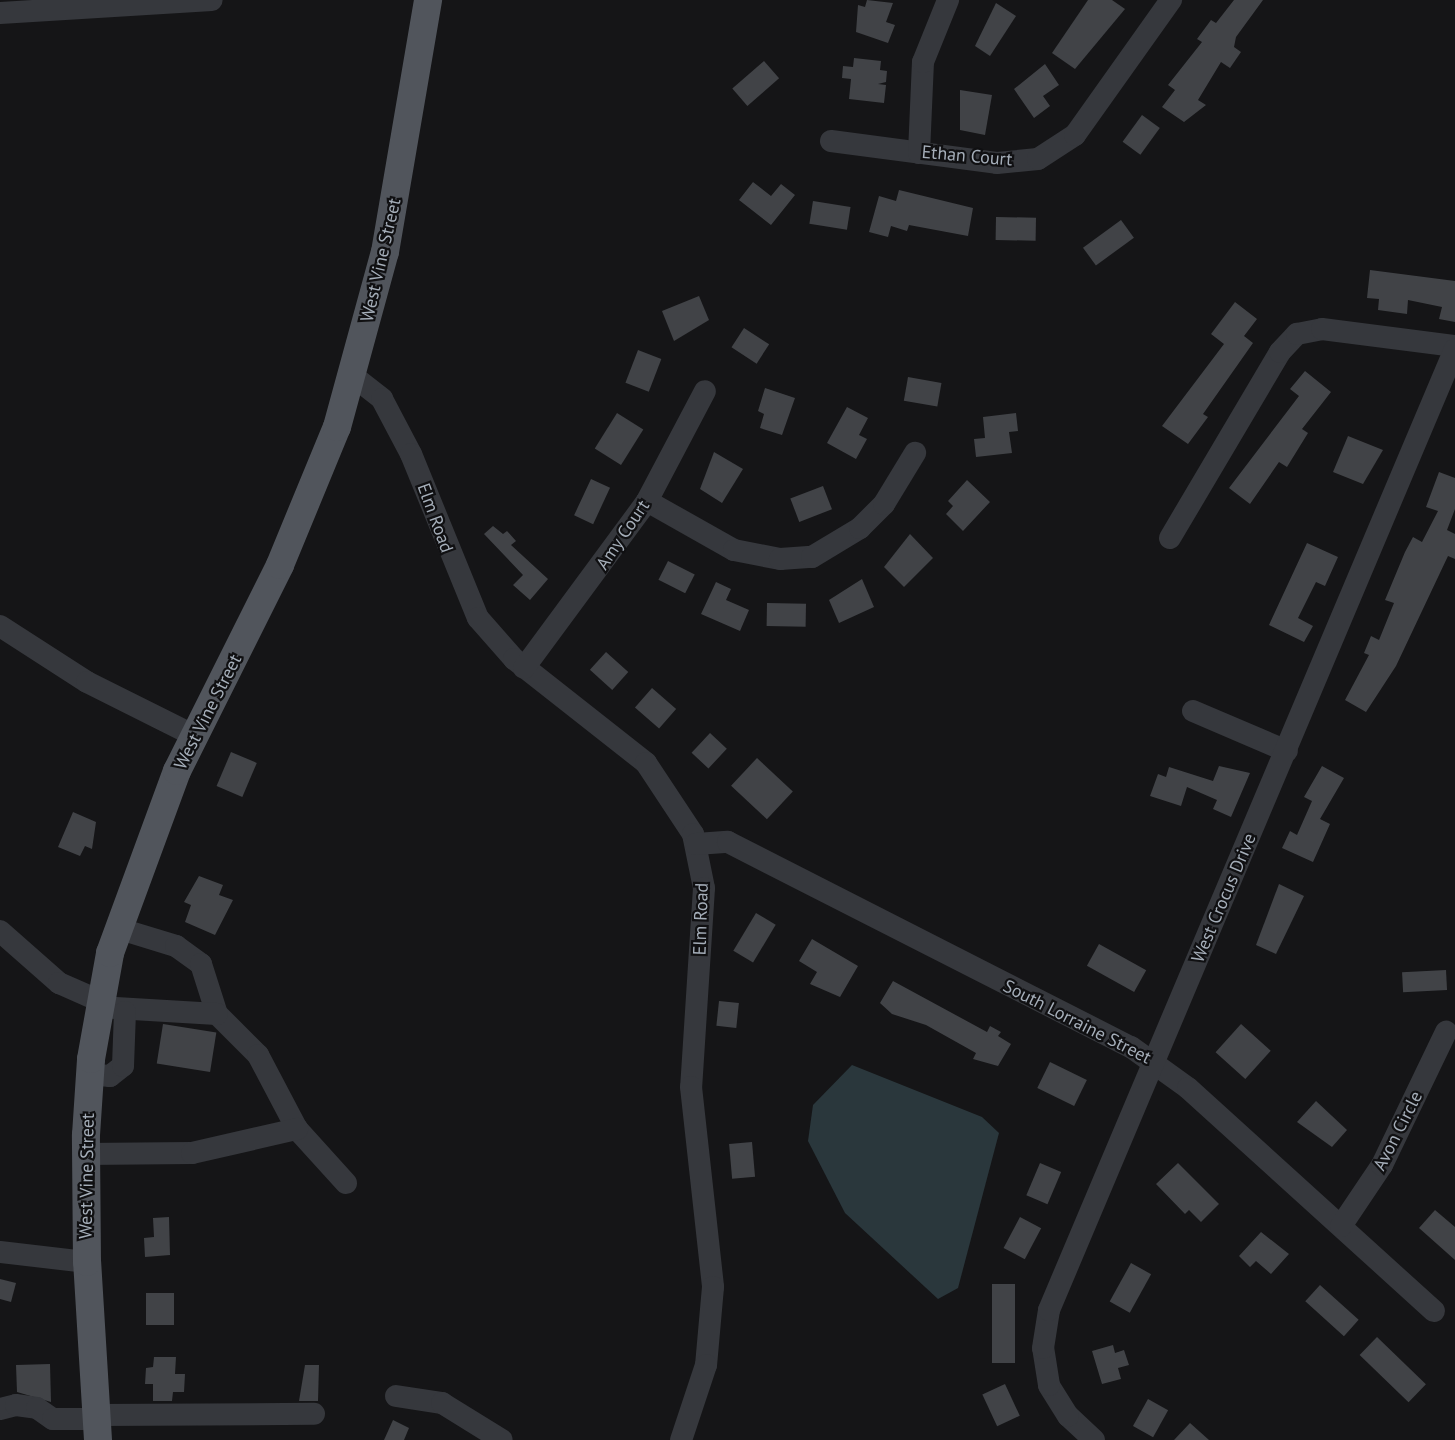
<!DOCTYPE html>
<html>
<head>
<meta charset="utf-8">
<style>
  body { margin:0 }
  #map { position:relative; width:1455px; height:1440px; overflow:hidden; background:#151517; font-family:"PT Sans",sans-serif }
  div>[style] { position:absolute }
  [style*='--x'] { left:calc(var(--x)*1px); top:calc(var(--y)*1px); width:calc(var(--w)*1px); rotate:calc(var(--a)*1deg) }
  .water>* { inset:0; background:#2a373c }
  .building>* { inset:0; background:#414347; transform-origin:0 0 }
  .minor>* { height:22px; margin:-11px; padding:0 11px; transform-origin:11px; border-radius:11px; background:#36383d }
  .major>* { height:28px; margin:-14px; padding:0 14px; transform-origin:14px; border-radius:14px; background:#51555c }
  span { translate:-50% -50%; white-space:nowrap; text-align:center; line-height:1.15; -webkit-text-stroke:4.5px #101012; paint-order:stroke }
  .street-label { font-size:18px; color:#a5aeb9 }
</style>
</head>
<body>
<div id="map">
  <div class="water">
    <i style="clip-path:polygon(852px 1065px,982px 1117px,999px 1133px,958px 1288px,938px 1299px,845px 1213px,808px 1141px,813px 1105px)"></i>
  </div>
  <div class="building">
    <i style="clip-path:polygon(867px 0,893px 3px,886px 22px,895px 25px,888px 43px,856px 32px,858px 5px,865px 7px)"></i>
    <i style="clip-path:polygon(1088px 0,1112px 0,1125px 9px,1075px 69px,1052px 53px)"></i>
    <i style="clip-path:polygon(1234px 0,1263px 0,1236px 37px,1234px 47px,1241px 52px,1230px 68px,1221px 62px,1198px 100px,1206px 105px,1184px 122px,1162px 107px,1175px 90px,1168px 85px,1202px 42px,1197px 39px,1211px 20px,1216px 23px)"></i>
    <i style="clip-path:polygon(996px 3px,1016px 16px,990px 56px,975px 46px)"></i>
    <i style="clip-path:polygon(854px 58px,881px 61px,880px 70px,887px 71px,886px 82px,878px 84px,886px 85px,884px 103px,849px 99px,851px 79px,842px 78px,843px 66px,853px 67px)"></i>
    <i style="left:764px;top:61px;width:23px;height:42px;rotate:49deg"></i>
    <i style="clip-path:polygon(1045px 64px,1059px 85px,1043px 96px,1050px 106px,1034px 118px,1014px 89px)"></i>
    <i style="clip-path:polygon(960px 90px,992px 95px,985px 135px,960px 130px)"></i>
    <i style="left:1142px;top:115px;width:22px;height:33px;rotate:36deg"></i>
    <i style="clip-path:polygon(753px 182px,771px 196px,781px 184px,795px 195px,771px 225px,739px 200px)"></i>
    <i style="clip-path:polygon(899px 190px,973px 208px,968px 236px,909px 225px,907px 231px,891px 226px,888px 237px,869px 232px,879px 196px,896px 201px)"></i>
    <i style="left:813px;top:201px;width:38px;height:23px;rotate:9deg"></i>
    <i style="left:996px;top:217px;width:40px;height:23px;rotate:1deg"></i>
    <i style="left:1121px;top:220px;width:22px;height:47px;rotate:54deg"></i>
    <i style="clip-path:polygon(1370px 270px,1455px 281px,1455px 322px,1439px 319px,1442px 307px,1408px 300px,1407px 314px,1378px 310px,1379px 299px,1367px 298px)"></i>
    <i style="clip-path:polygon(699px 296px,709px 320px,674px 341px,662px 311px)"></i>
    <i style="clip-path:polygon(1235px 302px,1257px 319px,1244px 336px,1253px 343px,1203px 414px,1208px 417px,1188px 444px,1162px 426px,1224px 344px,1211px 334px)"></i>
    <i style="left:744px;top:328px;width:30px;height:23px;rotate:33deg"></i>
    <i style="left:638px;top:350px;width:25px;height:35px;rotate:21deg"></i>
    <i style="clip-path:polygon(1305px 371px,1331px 392px,1302px 429px,1308px 433px,1287px 467px,1279px 462px,1250px 504px,1229px 488px,1299px 396px,1290px 389px)"></i>
    <i style="left:908px;top:377px;width:34px;height:24px;rotate:10deg"></i>
    <i style="clip-path:polygon(765px 388px,795px 398px,782px 435px,760px 428px,764px 414px,758px 411px)"></i>
    <i style="clip-path:polygon(847px 407px,868px 418px,859px 435px,867px 439px,856px 459px,827px 443px)"></i>
    <i style="left:617px;top:413px;width:31px;height:42px;rotate:32deg"></i>
    <i style="clip-path:polygon(1016px 413px,1018px 431px,1009px 432px,1012px 453px,976px 457px,974px 439px,985px 438px,983px 417px)"></i>
    <i style="clip-path:polygon(1348px 436px,1383px 450px,1363px 484px,1333px 472px)"></i>
    <i style="clip-path:polygon(714px 452px,743px 469px,722px 503px,700px 489px)"></i>
    <i style="clip-path:polygon(1439px 472px,1455px 478px,1455px 509px,1447px 530px,1455px 534px,1455px 559px,1448px 556px,1396px 666px,1366px 712px,1345px 700px,1369px 655px,1364px 653px,1371px 636px,1379px 640px,1394px 603px,1385px 600px,1405px 552px,1413px 537px,1422px 542px,1438px 511px,1426px 507px)"></i>
    <i style="left:591px;top:479px;width:21px;height:40px;rotate:25deg"></i>
    <i style="clip-path:polygon(967px 480px,990px 502px,963px 531px,946px 514px,953px 506px,948px 501px)"></i>
    <i style="left:823px;top:486px;width:25px;height:35px;rotate:69deg"></i>
    <i style="clip-path:polygon(493px 526px,503px 534px,507px 531px,516px 541px,511px 545px,548px 579px,530px 600px,513px 585px,523px 575px,484px 534px)"></i>
    <i style="clip-path:polygon(910px 534px,933px 558px,904px 587px,884px 567px)"></i>
    <i style="clip-path:polygon(1307px 543px,1338px 557px,1325px 586px,1316px 582px,1298px 618px,1313px 626px,1304px 642px,1269px 625px)"></i>
    <i style="left:668px;top:561px;width:30px;height:21px;rotate:27deg"></i>
    <i style="clip-path:polygon(862px 579px,874px 607px,839px 623px,829px 600px)"></i>
    <i style="clip-path:polygon(716px 582px,731px 589px,726px 600px,749px 610px,740px 631px,701px 614px)"></i>
    <i style="left:767px;top:603px;width:39px;height:23px;rotate:1deg"></i>
    <i style="left:606px;top:652px;width:30px;height:24px;rotate:42deg"></i>
    <i style="left:652px;top:688px;width:32px;height:26px;rotate:41deg"></i>
    <i style="left:710px;top:733px;width:23px;height:27px;rotate:43deg"></i>
    <i style="left:231px;top:752px;width:28px;height:37px;rotate:23deg"></i>
    <i style="left:757px;top:758px;width:49px;height:38px;rotate:43deg"></i>
    <i style="clip-path:polygon(1219px 766px,1250px 773px,1231px 817px,1213px 809px,1217px 800px,1187px 787px,1181px 806px,1150px 796px,1158px 774px,1166px 777px,1169px 767px,1213px 781px)"></i>
    <i style="clip-path:polygon(1322px 766px,1344px 778px,1320px 819px,1330px 824px,1313px 862px,1282px 848px,1290px 831px,1297px 835px,1312px 801px,1304px 797px)"></i>
    <i style="clip-path:polygon(73px 812px,96px 822px,92px 849px,85px 846px,80px 856px,58px 847px)"></i>
    <i style="clip-path:polygon(199px 876px,223px 885px,219px 895px,233px 900px,215px 935px,185px 922px,191px 905px,184px 902px)"></i>
    <i style="clip-path:polygon(1279px 884px,1304px 896px,1276px 954px,1256px 945px)"></i>
    <i style="left:756px;top:913px;width:23px;height:44px;rotate:31deg"></i>
    <i style="clip-path:polygon(812px 939px,858px 966px,840px 997px,810px 984px,817px 972px,799px 961px)"></i>
    <i style="left:1099px;top:944px;width:54px;height:25px;rotate:29deg"></i>
    <i style="left:1446px;top:970px;width:20px;height:44px;rotate:87deg"></i>
    <i style="clip-path:polygon(893px 981px,987px 1032px,990px 1026px,1001px 1032px,998px 1036px,1011px 1044px,998px 1066px,973px 1059px,976px 1053px,926px 1025px,892px 1014px,880px 1003px)"></i>
    <i style="left:719px;top:1001px;width:20px;height:25px;rotate:6deg"></i>
    <i style="left:163px;top:1024px;width:54px;height:40px;rotate:9deg"></i>
    <i style="left:1241px;top:1024px;width:40px;height:38px;rotate:42deg"></i>
    <i style="left:1050px;top:1062px;width:41px;height:29px;rotate:26deg"></i>
    <i style="clip-path:polygon(1316px 1101px,1347px 1130px,1332px 1147px,1297px 1122px)"></i>
    <i style="left:752px;top:1142px;width:35px;height:23px;rotate:85deg"></i>
    <i style="left:1040px;top:1163px;width:23px;height:35px;rotate:23deg"></i>
    <i style="clip-path:polygon(1178px 1163px,1219px 1204px,1201px 1222px,1189px 1210px,1185px 1214px,1156px 1184px)"></i>
    <i style="clip-path:polygon(1435px 1210px,1455px 1227px,1455px 1260px,1419px 1228px)"></i>
    <i style="clip-path:polygon(169px 1217px,170px 1255px,145px 1257px,144px 1238px,154px 1237px,153px 1218px)"></i>
    <i style="left:1020px;top:1217px;width:24px;height:35px;rotate:28deg"></i>
    <i style="clip-path:polygon(1261px 1232px,1289px 1254px,1271px 1274px,1256px 1261px,1250px 1267px,1239px 1256px)"></i>
    <i style="left:1131px;top:1263px;width:23px;height:44px;rotate:29deg"></i>
    <i style="clip-path:polygon(0 1279px,16px 1283px,11px 1302px,0 1299px)"></i>
    <i style="left:992px;top:1284px;width:23px;height:79px"></i>
    <i style="left:1320px;top:1285px;width:52px;height:22px;rotate:42deg"></i>
    <i style="left:146px;top:1293px;width:28px;height:32px"></i>
    <i style="left:1377px;top:1337px;width:68px;height:25px;rotate:44deg"></i>
    <i style="clip-path:polygon(1113px 1345px,1115px 1353px,1124px 1350px,1129px 1365px,1118px 1368px,1121px 1379px,1102px 1384px,1092px 1351px)"></i>
    <i style="clip-path:polygon(154px 1357px,176px 1357px,175px 1374px,185px 1374px,184px 1392px,173px 1392px,172px 1401px,153px 1401px,153px 1384px,145px 1384px,146px 1368px,153px 1367px)"></i>
    <i style="clip-path:polygon(50px 1364px,51px 1402px,17px 1392px,16px 1365px)"></i>
    <i style="clip-path:polygon(305px 1365px,319px 1365px,318px 1401px,299px 1401px)"></i>
    <i style="left:1005px;top:1384px;width:35px;height:25px;rotate:65deg"></i>
    <i style="left:1148px;top:1399px;width:23px;height:31px;rotate:29deg"></i>
    <i style="clip-path:polygon(393px 1420px,409px 1428px,404px 1440px,384px 1440px)"></i>
    <i style="clip-path:polygon(1190px 1423px,1209px 1440px,1174px 1440px)"></i>
  </div>
  <div class="minor">
    <i style="--x:0;--y:13;--w:212;--a:-3.5"></i>
    <i style="--x:831;--y:141;--w:167;--a:7.5"></i>
    <i style="--x:997;--y:163;--w:41;--a:-5.6"></i>
    <i style="--x:1038;--y:159;--w:44;--a:-33"></i>
    <i style="--x:1075;--y:135;--w:166;--a:-54.6"></i>
    <i style="--x:919;--y:153;--w:91;--a:-87.5"></i>
    <i style="--x:923;--y:62;--w:67;--a:-68"></i>
    <i style="--x:353;--y:376;--w:37;--a:38"></i>
    <i style="--x:382;--y:399;--w:62;--a:62.2"></i>
    <i style="--x:411;--y:454;--w:177;--a:67.8"></i>
    <i style="--x:478;--y:618;--w:55;--a:48.7"></i>
    <i style="--x:514;--y:659;--w:168;--a:38.2"></i>
    <i style="--x:646;--y:763;--w:85;--a:56.5"></i>
    <i style="--x:693;--y:834;--w:55;--a:78.5"></i>
    <i style="--x:704;--y:888;--w:199;--a:93.7"></i>
    <i style="--x:691;--y:1087;--w:201;--a:83.7"></i>
    <i style="--x:713;--y:1287;--w:78;--a:95.1"></i>
    <i style="--x:706;--y:1365;--w:79;--a:108.4"></i>
    <i style="--x:647;--y:501;--w:100;--a:29.4"></i>
    <i style="--x:734;--y:550;--w:47;--a:11.1"></i>
    <i style="--x:780;--y:559;--w:32;--a:-4"></i>
    <i style="--x:812;--y:557;--w:56;--a:-31.1"></i>
    <i style="--x:860;--y:528;--w:34;--a:-45"></i>
    <i style="--x:884;--y:504;--w:60;--a:-58.7"></i>
    <i style="--x:1170;--y:538;--w:216;--a:-59.4"></i>
    <i style="--x:1280;--y:352;--w:25;--a:-47"></i>
    <i style="--x:1297;--y:334;--w:25;--a:-11"></i>
    <i style="--x:1322;--y:329;--w:134;--a:7.3"></i>
    <i style="--x:0;--y:626;--w:103;--a:32.8"></i>
    <i style="--x:87;--y:682;--w:121;--a:26.6"></i>
    <i style="--x:524;--y:668;--w:207;--a:-53.6"></i>
    <i style="--x:647;--y:501;--w:124;--a:-62.2"></i>
    <i style="--x:1193;--y:711;--w:102;--a:23.1"></i>
    <i style="--x:696;--y:844;--w:32;--a:-4"></i>
    <i style="--x:728;--y:842;--w:452;--a:27"></i>
    <i style="--x:1131;--y:1047;--w:70;--a:35.7"></i>
    <i style="--x:1188;--y:1088;--w:332;--a:42.2"></i>
    <i style="--x:117;--y:928;--w:62;--a:17"></i>
    <i style="--x:176;--y:946;--w:31;--a:36"></i>
    <i style="--x:201;--y:964;--w:52;--a:72.3"></i>
    <i style="--x:217;--y:1014;--w:58;--a:45"></i>
    <i style="--x:258;--y:1055;--w:84;--a:62.2"></i>
    <i style="--x:297;--y:1129;--w:73;--a:47.8"></i>
    <i style="--x:0;--y:931;--w:79;--a:41.4"></i>
    <i style="--x:59;--y:983;--w:45;--a:23.7"></i>
    <i style="--x:99;--y:1007;--w:118;--a:3.4"></i>
    <i style="--x:90;--y:1074;--w:20;--a:6"></i>
    <i style="--x:110;--y:1076;--w:16;--a:-38"></i>
    <i style="--x:123;--y:1066;--w:54;--a:-87.9"></i>
    <i style="--x:85;--y:1154;--w:107;--a:-0.5"></i>
    <i style="--x:192;--y:1153;--w:108;--a:-12.9"></i>
    <i style="--x:1341;--y:1226;--w:73;--a:-56.1"></i>
    <i style="--x:1382;--y:1165;--w:148;--a:-64.3"></i>
    <i style="--x:0;--y:1252;--w:88;--a:6.6"></i>
    <i style="--x:396;--y:1396;--w:47;--a:8.7"></i>
    <i style="--x:442;--y:1403;--w:70;--a:31.7"></i>
    <i style="--x:0;--y:1409;--w:16;--a:-14"></i>
    <i style="--x:16;--y:1405;--w:21;--a:8"></i>
    <i style="--x:37;--y:1408;--w:19;--a:35"></i>
    <i style="--x:53;--y:1419;--w:44;--a:0"></i>
    <i style="--x:97;--y:1415;--w:217;--a:-0.3"></i>
    <i style="--x:1094;--y:1440;--w:35;--a:-137"></i>
    <i style="--x:1068;--y:1416;--w:36;--a:-122"></i>
    <i style="--x:1049;--y:1385;--w:37;--a:-99"></i>
    <i style="--x:1043;--y:1348;--w:38;--a:-81"></i>
    <i style="--x:1049;--y:1310;--w:1043;--a:-67.1"></i>
  </div>
  <div class="major">
    <i style="--x:98;--y:1440;--w:178;--a:-93.5"></i>
    <i style="--x:87;--y:1262;--w:127;--a:-90.5"></i>
    <i style="--x:86;--y:1135;--w:76;--a:-86.2"></i>
    <i style="--x:91;--y:1059;--w:108;--a:-79.8"></i>
    <i style="--x:110;--y:953;--w:194;--a:-69.8"></i>
    <i style="--x:177;--y:771;--w:230;--a:-63.4"></i>
    <i style="--x:280;--y:565;--w:149;--a:-67.6"></i>
    <i style="--x:337;--y:427;--w:181;--a:-74.7"></i>
    <i style="--x:385;--y:252;--w:256;--a:-80.3"></i>
  </div>
  <div class="street-label">
    <span style="left:967px;top:156px;rotate:5deg">Ethan Court</span>
    <span style="left:381px;top:260px;rotate:-77deg">West Vine Street</span>
    <span style="left:435px;top:518px;rotate:70deg">Elm Road</span>
    <span style="left:623px;top:535px;rotate:-56deg">Amy Court</span>
    <span style="left:208px;top:712px;rotate:-63deg">West Vine Street</span>
    <span style="left:1224px;top:898px;rotate:-67deg">West Crocus Drive</span>
    <span style="left:701px;top:919px;rotate:-88deg">Elm Road</span>
    <span style="left:1077px;top:1022px;rotate:27deg">South Lorraine Street</span>
    <span style="left:1398px;top:1131px;rotate:-63deg">Avon Circle</span>
    <span style="left:87px;top:1176px;rotate:-89deg">West Vine Street</span>
  </div>
</div>
</body>
</html>
